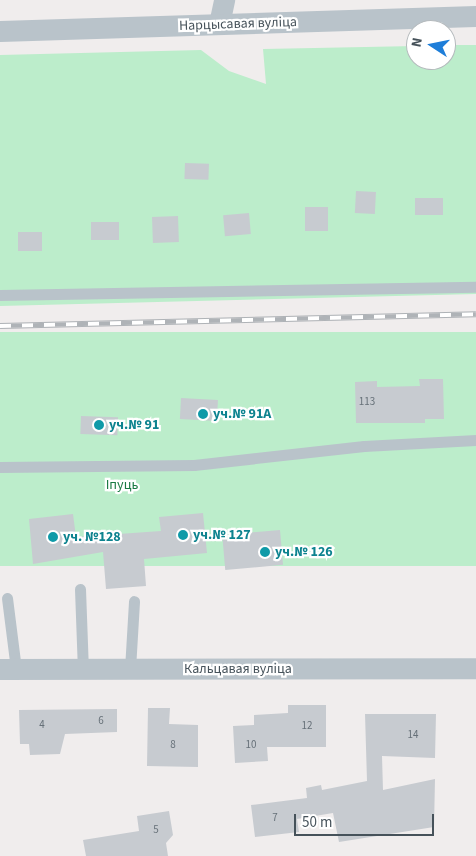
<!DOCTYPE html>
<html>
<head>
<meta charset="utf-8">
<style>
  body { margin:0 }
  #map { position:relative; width:476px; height:856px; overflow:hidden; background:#f0eded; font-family:"Source Sans 3",sans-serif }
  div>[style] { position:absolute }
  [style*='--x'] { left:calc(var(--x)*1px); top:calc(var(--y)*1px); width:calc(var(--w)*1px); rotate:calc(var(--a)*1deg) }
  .green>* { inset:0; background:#bcedcb; transform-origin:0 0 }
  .building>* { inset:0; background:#c7cbd0; transform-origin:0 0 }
  .lane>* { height:11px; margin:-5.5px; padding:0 5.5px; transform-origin:5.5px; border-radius:5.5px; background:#b9c3ca }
  .street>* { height:21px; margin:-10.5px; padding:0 10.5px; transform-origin:10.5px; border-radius:10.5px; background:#b9c3ca }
  .rail>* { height:5.5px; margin-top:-2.75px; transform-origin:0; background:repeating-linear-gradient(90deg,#fff 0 11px,#afb3b7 0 22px); box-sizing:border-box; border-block:1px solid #afb3b7 }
  .dots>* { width:14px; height:14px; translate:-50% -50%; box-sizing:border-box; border:2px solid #fff; border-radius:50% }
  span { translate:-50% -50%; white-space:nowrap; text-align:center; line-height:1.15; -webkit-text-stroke:4.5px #fff; paint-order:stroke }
  .number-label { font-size:11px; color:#667078 }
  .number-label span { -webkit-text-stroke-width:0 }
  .street-label { font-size:14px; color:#46525a }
  .culture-label { font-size:14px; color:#0d838f; font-weight:700 }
  .left { translate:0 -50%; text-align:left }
  .park-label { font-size:14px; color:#197942 }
  .north { position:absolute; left:406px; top:20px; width:50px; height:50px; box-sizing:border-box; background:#fff; border:1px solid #b5babd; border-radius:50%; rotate:281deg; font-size:14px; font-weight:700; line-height:20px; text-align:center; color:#46525a }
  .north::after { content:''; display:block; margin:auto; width:18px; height:22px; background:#1e7ed9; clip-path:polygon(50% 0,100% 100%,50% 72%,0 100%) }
  .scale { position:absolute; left:294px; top:814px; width:140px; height:22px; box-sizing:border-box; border:2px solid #46525a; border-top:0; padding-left:6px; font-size:15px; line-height:18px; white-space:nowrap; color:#46525a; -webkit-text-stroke:4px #fff; paint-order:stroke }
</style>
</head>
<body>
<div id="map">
  <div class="green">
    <i style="clip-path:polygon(446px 45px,476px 45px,476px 294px,0 306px,0 55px,201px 50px,229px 71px,266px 84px,263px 49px,416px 46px,416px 60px,446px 60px)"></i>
    <i style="left:476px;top:332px;width:234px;height:477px;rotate:90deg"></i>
  </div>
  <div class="building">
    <i style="left:185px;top:163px;width:24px;height:16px;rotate:2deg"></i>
    <i style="left:356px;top:191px;width:20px;height:22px;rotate:3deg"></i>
    <i style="left:415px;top:198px;width:28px;height:17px"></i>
    <i style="left:305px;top:207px;width:23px;height:24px"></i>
    <i style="left:249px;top:213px;width:21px;height:26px;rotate:85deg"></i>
    <i style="left:178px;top:216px;width:26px;height:26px;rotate:88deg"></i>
    <i style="left:91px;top:222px;width:28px;height:18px"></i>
    <i style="left:18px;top:232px;width:24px;height:19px"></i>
    <i style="clip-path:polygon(419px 379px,443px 379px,444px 419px,425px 419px,425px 423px,356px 423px,355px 382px,377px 381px,377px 387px,420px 386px)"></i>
    <i style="left:181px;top:398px;width:37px;height:21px;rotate:3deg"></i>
    <i style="left:81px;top:416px;width:37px;height:18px;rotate:2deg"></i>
    <i style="clip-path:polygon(203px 513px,207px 553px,144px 559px,146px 586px,106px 589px,103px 552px,33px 564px,29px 519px,73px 514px,76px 537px,161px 531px,159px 517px)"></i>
    <i style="left:280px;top:530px;width:35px;height:58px;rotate:85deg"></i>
    <i style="clip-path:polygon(288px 705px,326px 705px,326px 747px,267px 747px,268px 761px,235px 763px,233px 726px,254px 725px,254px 715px,288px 713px)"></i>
    <i style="clip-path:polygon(148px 708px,170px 708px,169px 724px,198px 725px,198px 767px,147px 766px)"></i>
    <i style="clip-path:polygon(117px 709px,117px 732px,65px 734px,60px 754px,30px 755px,29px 744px,20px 744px,19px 710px)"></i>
    <i style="clip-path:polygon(365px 714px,436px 714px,435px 758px,382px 756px,383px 790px,435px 779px,434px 827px,339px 842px,333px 813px,297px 819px,299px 832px,255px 837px,251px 805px,307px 798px,306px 788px,321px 785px,322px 790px,367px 781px)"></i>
    <i style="clip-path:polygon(169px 811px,173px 835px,166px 843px,168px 856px,86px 856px,83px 840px,139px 831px,137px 816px)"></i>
  </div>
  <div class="lane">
    <i style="--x:0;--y:295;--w:476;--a:-1"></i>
    <i style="--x:0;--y:467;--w:194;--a:-0.6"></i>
    <i style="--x:194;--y:465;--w:171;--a:-6.4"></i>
    <i style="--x:364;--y:446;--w:112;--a:-3.1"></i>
    <i style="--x:80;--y:589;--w:80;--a:87.9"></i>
    <i style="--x:7;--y:598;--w:72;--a:82.8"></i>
    <i style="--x:130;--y:669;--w:68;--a:-86.6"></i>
  </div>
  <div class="street">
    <i style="--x:219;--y:24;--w:25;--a:-78"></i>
    <i style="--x:0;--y:31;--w:476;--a:-1.8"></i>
    <i style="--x:0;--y:669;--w:476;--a:-0.1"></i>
  </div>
  <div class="rail">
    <i style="--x:0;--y:326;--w:476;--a:-1.4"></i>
  </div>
  <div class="dots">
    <i style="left:203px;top:414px;background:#0f9aa8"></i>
    <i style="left:99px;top:425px;background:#0f9aa8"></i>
    <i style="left:183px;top:535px;background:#0f9aa8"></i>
    <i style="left:53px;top:537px;background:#0f9aa8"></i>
    <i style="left:265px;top:552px;background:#0f9aa8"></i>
  </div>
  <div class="number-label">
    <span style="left:367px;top:402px">113</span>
    <span style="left:101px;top:721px">6</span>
    <span style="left:42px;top:725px">4</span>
    <span style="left:307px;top:726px">12</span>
    <span style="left:413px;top:735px">14</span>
    <span style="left:173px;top:745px">8</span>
    <span style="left:251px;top:745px">10</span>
    <span style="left:275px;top:818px">7</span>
    <span style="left:156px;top:830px">5</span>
  </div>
  <div class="street-label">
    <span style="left:238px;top:24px;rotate:-2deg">Нарцысавая вуліца</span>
    <span style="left:238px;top:669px">Кальцавая вуліца</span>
  </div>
  <div class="culture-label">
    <span class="left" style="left:213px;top:414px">уч.№ 91А</span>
    <span class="left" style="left:109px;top:425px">уч.№ 91</span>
    <span class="left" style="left:193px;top:535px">уч.№ 127</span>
    <span class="left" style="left:63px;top:537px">уч. №128</span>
    <span class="left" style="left:275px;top:552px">уч.№ 126</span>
  </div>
  <div class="park-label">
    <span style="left:122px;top:485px">Іпуць</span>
  </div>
  <div class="north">N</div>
  <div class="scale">50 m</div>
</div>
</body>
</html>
